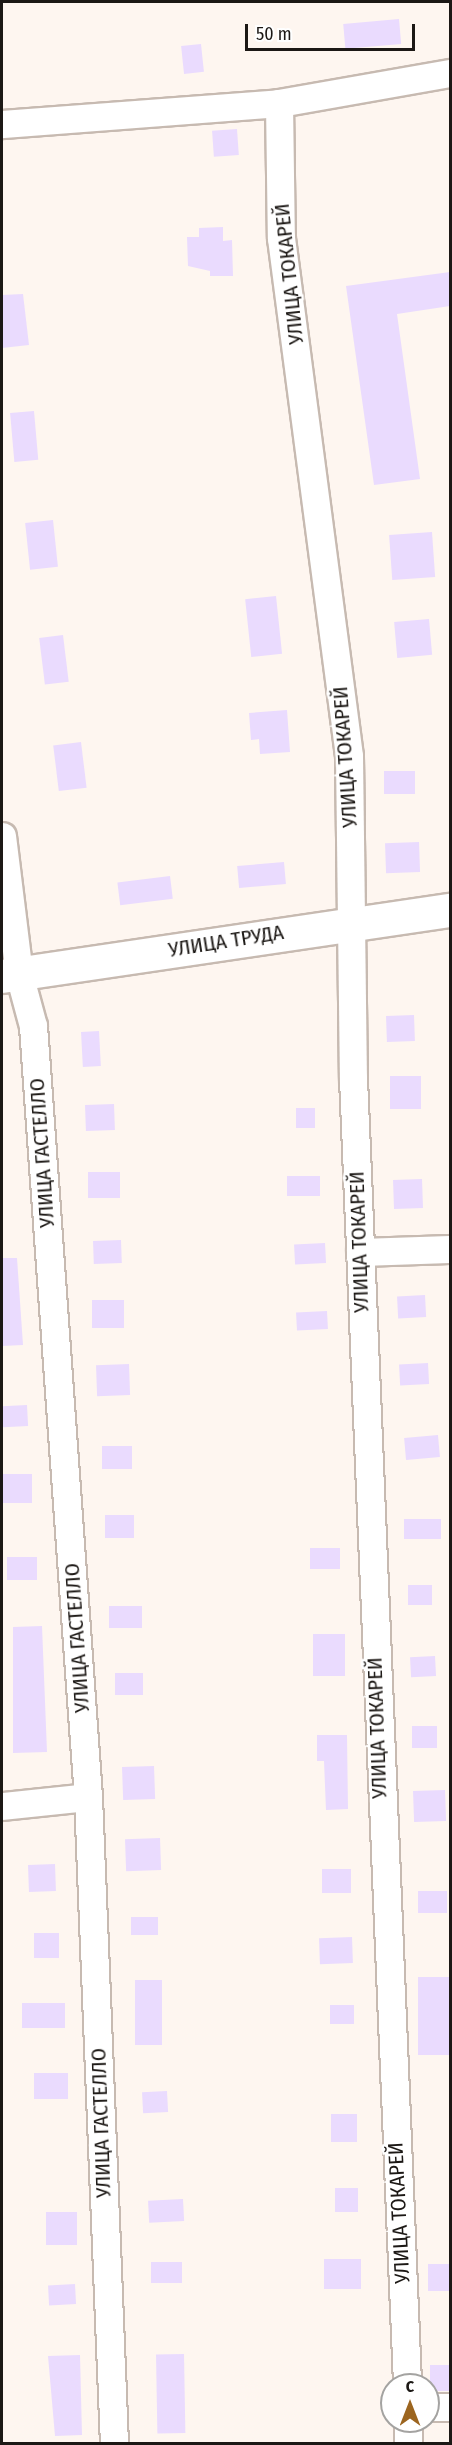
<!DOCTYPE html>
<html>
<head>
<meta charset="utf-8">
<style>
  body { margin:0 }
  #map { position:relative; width:452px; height:2445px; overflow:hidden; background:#fef6f0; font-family:"Fira Sans Condensed",sans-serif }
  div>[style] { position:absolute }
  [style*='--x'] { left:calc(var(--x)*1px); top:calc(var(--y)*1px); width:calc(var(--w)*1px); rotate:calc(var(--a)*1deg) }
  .building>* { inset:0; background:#eadbfe; transform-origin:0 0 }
  .roads { filter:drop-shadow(2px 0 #c7bab1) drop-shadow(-2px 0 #c7bab1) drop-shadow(0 2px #c7bab1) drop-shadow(0 -2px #c7bab1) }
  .minor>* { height:27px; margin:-13.5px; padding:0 13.5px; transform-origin:13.5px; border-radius:13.5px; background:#fff }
  .tertiary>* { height:33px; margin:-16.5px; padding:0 16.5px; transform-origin:16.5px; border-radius:16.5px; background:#fff }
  span { translate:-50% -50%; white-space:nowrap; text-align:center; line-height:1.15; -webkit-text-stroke:4.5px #fff; paint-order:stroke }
  .street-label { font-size:21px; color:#1c1815 }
  .frame { position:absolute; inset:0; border:3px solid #1c1815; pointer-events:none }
  .north { position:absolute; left:380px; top:2373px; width:60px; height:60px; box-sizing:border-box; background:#fff; border:2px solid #a4a3a1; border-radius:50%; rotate:0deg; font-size:16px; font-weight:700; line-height:24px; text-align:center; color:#1c1815 }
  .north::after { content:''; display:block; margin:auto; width:21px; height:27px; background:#9c651f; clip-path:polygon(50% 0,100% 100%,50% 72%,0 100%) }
  .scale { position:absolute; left:245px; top:24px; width:170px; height:27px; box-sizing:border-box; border:3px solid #1c1815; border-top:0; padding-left:8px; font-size:18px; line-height:21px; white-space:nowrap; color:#1c1815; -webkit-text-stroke:4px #fff; paint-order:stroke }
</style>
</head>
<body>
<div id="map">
  <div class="building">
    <i style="left:399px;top:19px;width:25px;height:56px;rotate:85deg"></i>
    <i style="left:201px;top:44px;width:28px;height:20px;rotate:84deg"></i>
    <i style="left:237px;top:129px;width:26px;height:25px;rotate:86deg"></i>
    <i style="clip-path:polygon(223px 227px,223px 241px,232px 240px,233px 276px,210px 276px,210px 271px,188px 266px,187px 237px,199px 237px,199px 228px)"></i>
    <i style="clip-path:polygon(450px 272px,450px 306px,397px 314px,420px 479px,374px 485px,346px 286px)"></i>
    <i style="clip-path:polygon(23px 294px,29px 345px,2px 348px,2px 295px)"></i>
    <i style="left:34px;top:411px;width:49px;height:24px;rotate:85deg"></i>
    <i style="left:53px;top:520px;width:47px;height:28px;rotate:84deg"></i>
    <i style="left:432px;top:532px;width:45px;height:43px;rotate:86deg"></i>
    <i style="left:276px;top:596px;width:58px;height:31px;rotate:84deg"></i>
    <i style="left:429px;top:619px;width:36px;height:35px;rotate:85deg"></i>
    <i style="left:63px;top:635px;width:47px;height:24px;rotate:83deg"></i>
    <i style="clip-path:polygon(287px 710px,290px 752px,260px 754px,259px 739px,251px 740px,249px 713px)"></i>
    <i style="left:81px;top:742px;width:46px;height:28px;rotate:83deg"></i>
    <i style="left:415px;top:771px;width:23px;height:31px;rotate:90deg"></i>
    <i style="left:419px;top:842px;width:30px;height:34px;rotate:88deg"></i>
    <i style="left:284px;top:862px;width:22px;height:47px;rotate:85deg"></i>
    <i style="left:170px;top:876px;width:23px;height:53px;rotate:83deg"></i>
    <i style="left:414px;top:1015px;width:26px;height:28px;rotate:88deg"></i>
    <i style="left:99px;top:1031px;width:35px;height:18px;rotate:87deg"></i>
    <i style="left:390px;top:1076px;width:31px;height:33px"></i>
    <i style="left:114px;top:1104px;width:26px;height:29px;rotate:88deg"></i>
    <i style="left:296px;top:1108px;width:19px;height:20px"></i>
    <i style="left:88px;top:1172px;width:32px;height:26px"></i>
    <i style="left:320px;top:1176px;width:20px;height:33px;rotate:90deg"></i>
    <i style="left:422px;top:1179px;width:29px;height:29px;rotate:88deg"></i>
    <i style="left:121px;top:1240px;width:23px;height:28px;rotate:88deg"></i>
    <i style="left:325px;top:1243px;width:20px;height:31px;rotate:87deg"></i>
    <i style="clip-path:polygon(2px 1258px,17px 1258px,23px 1345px,2px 1346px)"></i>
    <i style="left:425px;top:1295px;width:22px;height:28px;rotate:87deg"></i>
    <i style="left:124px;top:1300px;width:28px;height:32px;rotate:90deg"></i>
    <i style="left:327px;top:1311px;width:18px;height:31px;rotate:87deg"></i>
    <i style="left:428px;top:1363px;width:21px;height:29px;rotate:87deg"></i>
    <i style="left:129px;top:1364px;width:31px;height:33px;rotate:88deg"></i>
    <i style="left:27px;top:1405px;width:21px;height:25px;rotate:87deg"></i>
    <i style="left:438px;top:1435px;width:22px;height:34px;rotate:85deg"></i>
    <i style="left:102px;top:1446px;width:30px;height:23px"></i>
    <i style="left:2px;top:1474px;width:30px;height:29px"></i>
    <i style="left:105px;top:1515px;width:29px;height:23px"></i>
    <i style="left:404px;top:1519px;width:37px;height:20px"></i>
    <i style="left:310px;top:1548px;width:30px;height:21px"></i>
    <i style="left:7px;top:1557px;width:30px;height:23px"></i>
    <i style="left:408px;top:1585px;width:24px;height:20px"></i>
    <i style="left:109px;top:1606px;width:33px;height:22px"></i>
    <i style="clip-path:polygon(42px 1626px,47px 1752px,13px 1753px,13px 1627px)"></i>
    <i style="left:313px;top:1634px;width:32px;height:42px"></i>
    <i style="left:435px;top:1656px;width:20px;height:25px;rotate:87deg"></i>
    <i style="left:115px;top:1673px;width:28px;height:22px"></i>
    <i style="left:412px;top:1726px;width:25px;height:22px"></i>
    <i style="clip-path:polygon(317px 1735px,347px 1735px,348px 1809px,326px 1810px,324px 1761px,317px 1761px)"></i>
    <i style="left:154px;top:1766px;width:33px;height:32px;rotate:88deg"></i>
    <i style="left:445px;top:1790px;width:31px;height:32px;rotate:88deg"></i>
    <i style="left:160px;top:1838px;width:32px;height:35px;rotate:88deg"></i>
    <i style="left:55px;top:1864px;width:27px;height:27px;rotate:88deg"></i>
    <i style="left:351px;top:1869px;width:24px;height:29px;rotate:90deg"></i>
    <i style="left:418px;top:1891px;width:29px;height:22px"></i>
    <i style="left:131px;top:1917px;width:27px;height:18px"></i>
    <i style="left:59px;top:1933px;width:25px;height:25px;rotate:90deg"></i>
    <i style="left:352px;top:1937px;width:26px;height:33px;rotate:88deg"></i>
    <i style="left:450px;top:1977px;width:78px;height:32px;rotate:90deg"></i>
    <i style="left:135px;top:1980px;width:27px;height:65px"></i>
    <i style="left:65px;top:2003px;width:25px;height:43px;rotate:90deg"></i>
    <i style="left:354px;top:2005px;width:19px;height:24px;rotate:90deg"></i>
    <i style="left:34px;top:2073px;width:34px;height:26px"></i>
    <i style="left:167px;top:2091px;width:21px;height:25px;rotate:87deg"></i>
    <i style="left:357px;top:2114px;width:28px;height:26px;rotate:90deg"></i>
    <i style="left:335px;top:2188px;width:23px;height:24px"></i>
    <i style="left:183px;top:2199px;width:22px;height:35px;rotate:87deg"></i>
    <i style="left:46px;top:2212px;width:31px;height:33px"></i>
    <i style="left:361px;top:2259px;width:30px;height:37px;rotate:90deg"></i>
    <i style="left:151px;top:2262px;width:31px;height:21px"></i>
    <i style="left:428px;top:2264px;width:22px;height:27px"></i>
    <i style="left:75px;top:2284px;width:20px;height:27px;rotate:87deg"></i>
    <i style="left:184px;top:2354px;width:79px;height:28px;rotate:89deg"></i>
    <i style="clip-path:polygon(80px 2355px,82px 2435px,55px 2436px,48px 2356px)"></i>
    <i style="left:430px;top:2365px;width:20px;height:26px"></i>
  </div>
  <div class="roads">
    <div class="minor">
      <i style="--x:279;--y:103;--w:135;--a:89.2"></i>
      <i style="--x:281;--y:238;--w:522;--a:82.52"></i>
      <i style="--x:349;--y:756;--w:322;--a:89.3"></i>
      <i style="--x:353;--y:1078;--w:1308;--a:87.63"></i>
      <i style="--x:2;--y:124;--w:278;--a:-4.3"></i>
      <i style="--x:279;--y:103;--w:174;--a:-10"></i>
      <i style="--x:2;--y:836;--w:139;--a:83"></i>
      <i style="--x:19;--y:974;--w:54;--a:74.9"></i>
      <i style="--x:33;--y:1026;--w:773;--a:85.92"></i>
      <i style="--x:88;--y:1797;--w:648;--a:87.7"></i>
      <i style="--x:360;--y:1252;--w:90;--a:-1.9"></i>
      <i style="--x:2;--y:1806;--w:86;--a:-6"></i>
      <i style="--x:428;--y:2407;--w:22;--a:0"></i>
      <i style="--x:408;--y:2421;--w:23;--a:90"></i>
    </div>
    <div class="tertiary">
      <i style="--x:2;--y:976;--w:453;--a:-8.4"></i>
    </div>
  </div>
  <div class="street-label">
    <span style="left:289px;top:274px;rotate:-96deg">УЛИЦА ТОКАРЕЙ</span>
    <span style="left:345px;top:757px;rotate:-94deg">УЛИЦА ТОКАРЕЙ</span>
    <span style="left:226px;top:941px;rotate:-9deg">УЛИЦА ТРУДА</span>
    <span style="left:42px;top:1153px;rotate:-94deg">УЛИЦА ГАСТЕЛЛО</span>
    <span style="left:359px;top:1242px;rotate:-92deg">УЛИЦА ТОКАРЕЙ</span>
    <span style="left:77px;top:1638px;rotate:-94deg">УЛИЦА ГАСТЕЛЛО</span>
    <span style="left:377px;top:1728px;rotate:-92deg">УЛИЦА ТОКАРЕЙ</span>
    <span style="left:101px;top:2123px;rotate:-92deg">УЛИЦА ГАСТЕЛЛО</span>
    <span style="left:399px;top:2213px;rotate:-93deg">УЛИЦА ТОКАРЕЙ</span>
  </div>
  <div class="frame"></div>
  <div class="north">С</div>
  <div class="scale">50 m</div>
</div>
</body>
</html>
